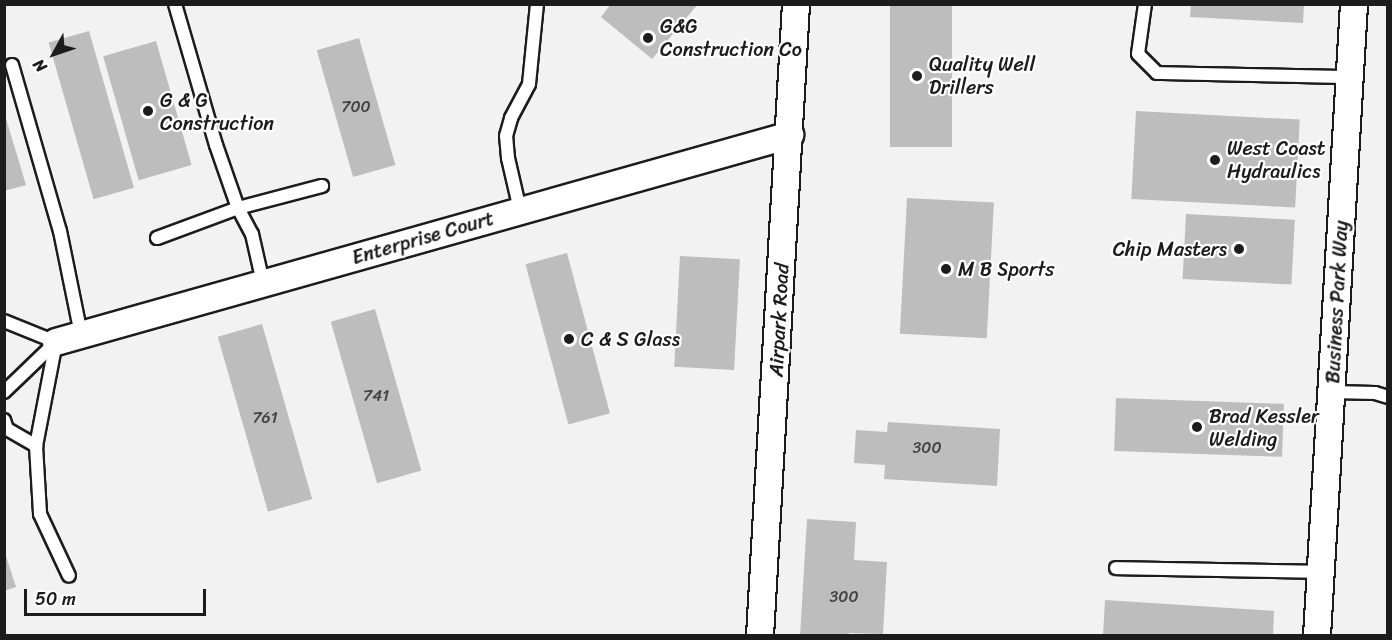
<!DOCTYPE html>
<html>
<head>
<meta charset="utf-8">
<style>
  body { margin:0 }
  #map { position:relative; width:1392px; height:640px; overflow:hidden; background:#f2f2f2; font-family:Sriracha,sans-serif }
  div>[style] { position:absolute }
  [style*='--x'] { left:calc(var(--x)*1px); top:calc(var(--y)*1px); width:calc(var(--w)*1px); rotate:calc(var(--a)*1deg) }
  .building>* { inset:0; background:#bdbdbd; transform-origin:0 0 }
  .roads { filter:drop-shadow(2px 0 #1c1c1c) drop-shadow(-2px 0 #1c1c1c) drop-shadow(0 2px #1c1c1c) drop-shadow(0 -2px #1c1c1c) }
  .lane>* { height:12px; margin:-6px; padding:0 6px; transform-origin:6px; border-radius:6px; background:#fff }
  .street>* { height:26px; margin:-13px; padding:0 13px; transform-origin:13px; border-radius:13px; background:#fff }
  .dots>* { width:16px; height:16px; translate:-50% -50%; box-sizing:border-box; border:3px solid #fff; border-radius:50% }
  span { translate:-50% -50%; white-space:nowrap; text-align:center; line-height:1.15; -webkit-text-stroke:4.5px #fff; paint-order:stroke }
  .number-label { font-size:16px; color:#444 }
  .number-label span { -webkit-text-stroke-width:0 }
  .poi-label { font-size:20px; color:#1c1c1c }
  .left { translate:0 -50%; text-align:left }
  .right { translate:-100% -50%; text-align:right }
  .street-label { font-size:20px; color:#1c1c1c }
  .frame { position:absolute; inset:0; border:6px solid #1c1c1c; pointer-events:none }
  .north { position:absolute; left:24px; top:24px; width:60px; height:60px; -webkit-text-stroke:4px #fff; paint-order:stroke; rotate:230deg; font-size:16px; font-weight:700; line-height:24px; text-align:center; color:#1c1c1c }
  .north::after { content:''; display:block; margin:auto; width:21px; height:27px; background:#1c1c1c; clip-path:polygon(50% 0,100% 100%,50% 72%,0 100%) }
  .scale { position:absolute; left:24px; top:589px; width:182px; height:27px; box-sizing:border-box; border:3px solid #1c1c1c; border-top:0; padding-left:8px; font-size:18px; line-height:21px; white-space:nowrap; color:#1c1c1c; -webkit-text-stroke:4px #fff; paint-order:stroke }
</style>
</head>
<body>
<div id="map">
  <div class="building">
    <i style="clip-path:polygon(611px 4px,698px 4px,652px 59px,601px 17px)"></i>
    <i style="left:890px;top:4px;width:62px;height:143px"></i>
    <i style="clip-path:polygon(1191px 4px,1304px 4px,1303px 23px,1190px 17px)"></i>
    <i style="left:89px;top:31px;width:163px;height:42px;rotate:74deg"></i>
    <i style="left:359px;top:38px;width:132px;height:44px;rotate:74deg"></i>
    <i style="left:156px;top:41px;width:129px;height:55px;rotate:74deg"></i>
    <i style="left:1136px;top:111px;width:164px;height:88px;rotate:3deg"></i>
    <i style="clip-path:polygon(4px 112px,26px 185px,4px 191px)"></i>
    <i style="left:907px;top:198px;width:87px;height:136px;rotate:3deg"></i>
    <i style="left:1186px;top:214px;width:109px;height:65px;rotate:3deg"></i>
    <i style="left:567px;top:253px;width:166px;height:43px;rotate:75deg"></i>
    <i style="left:680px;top:256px;width:60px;height:111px;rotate:3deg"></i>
    <i style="left:375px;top:309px;width:168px;height:46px;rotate:74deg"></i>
    <i style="left:262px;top:324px;width:182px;height:46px;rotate:74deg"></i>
    <i style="left:1116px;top:398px;width:168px;height:53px;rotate:2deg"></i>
    <i style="clip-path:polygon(888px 422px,1000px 429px,997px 486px,884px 479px,885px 465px,854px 463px,856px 430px,887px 432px)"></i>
    <i style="clip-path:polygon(807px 519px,856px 522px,854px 560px,887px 562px,883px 634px,849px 633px,849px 636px,800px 636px)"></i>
    <i style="clip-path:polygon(4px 550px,16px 587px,4px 591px)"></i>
    <i style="clip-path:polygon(1105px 600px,1274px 611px,1273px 636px,1103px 636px)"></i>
  </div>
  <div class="roads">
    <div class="lane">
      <i style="--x:175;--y:4;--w:147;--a:73.8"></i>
      <i style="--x:216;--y:145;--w:67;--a:70.8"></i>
      <i style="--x:238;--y:208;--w:30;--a:62"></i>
      <i style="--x:252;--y:234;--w:50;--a:77.3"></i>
      <i style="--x:1145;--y:4;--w:50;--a:98"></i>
      <i style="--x:1138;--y:54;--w:27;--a:45"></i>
      <i style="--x:1157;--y:73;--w:192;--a:1.2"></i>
      <i style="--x:12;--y:65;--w:173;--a:73.9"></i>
      <i style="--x:60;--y:231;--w:105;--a:78.5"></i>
      <i style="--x:520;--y:210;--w:53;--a:-103"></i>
      <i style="--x:508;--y:158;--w:22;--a:-95"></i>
      <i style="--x:506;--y:136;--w:19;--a:-74"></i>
      <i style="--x:511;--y:118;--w:38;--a:-62"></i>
      <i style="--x:529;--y:84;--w:80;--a:-84.3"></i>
      <i style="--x:157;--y:238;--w:86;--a:-20.3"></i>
      <i style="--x:238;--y:208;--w:87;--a:-14.7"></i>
      <i style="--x:4;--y:321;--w:56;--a:22"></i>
      <i style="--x:56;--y:342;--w:106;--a:100.9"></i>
      <i style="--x:36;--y:446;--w:68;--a:86.6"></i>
      <i style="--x:40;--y:514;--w:68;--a:64.9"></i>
      <i style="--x:4;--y:392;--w:72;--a:-43.9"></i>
      <i style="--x:1332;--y:392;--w:43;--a:1.3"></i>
      <i style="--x:1375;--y:393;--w:14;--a:17"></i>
      <i style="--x:4;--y:420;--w:9;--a:72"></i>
      <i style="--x:7;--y:429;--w:34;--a:30"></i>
      <i style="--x:1116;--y:568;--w:205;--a:1.1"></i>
    </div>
    <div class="street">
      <i style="--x:56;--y:342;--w:763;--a:-15.75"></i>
      <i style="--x:760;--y:636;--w:633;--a:-86.74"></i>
      <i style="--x:1317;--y:636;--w:633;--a:-86.65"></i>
    </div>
  </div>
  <div class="dots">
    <i style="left:648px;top:38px;background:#1c1c1c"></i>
    <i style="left:917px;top:76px;background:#1c1c1c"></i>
    <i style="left:148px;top:111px;background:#1c1c1c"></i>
    <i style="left:1215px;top:160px;background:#1c1c1c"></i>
    <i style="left:1239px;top:249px;background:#1c1c1c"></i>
    <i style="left:946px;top:269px;background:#1c1c1c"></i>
    <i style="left:569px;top:339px;background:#1c1c1c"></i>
    <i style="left:1197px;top:427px;background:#1c1c1c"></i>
  </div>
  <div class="number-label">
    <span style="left:356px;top:107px">700</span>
    <span style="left:376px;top:396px">741</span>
    <span style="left:265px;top:418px">761</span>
    <span style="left:927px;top:448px">300</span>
    <span style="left:844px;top:597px">300</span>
  </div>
  <div class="poi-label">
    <span class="left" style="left:660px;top:38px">G&amp;G<br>Construction Co</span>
    <span class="left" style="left:929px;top:76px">Quality Well<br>Drillers</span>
    <span class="left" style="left:160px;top:112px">G &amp; G<br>Construction</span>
    <span class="left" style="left:1227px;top:160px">West Coast<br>Hydraulics</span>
    <span class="right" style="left:1227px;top:249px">Chip Masters</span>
    <span class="left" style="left:958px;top:269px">M B Sports</span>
    <span class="left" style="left:581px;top:339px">C &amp; S Glass</span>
    <span class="left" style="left:1209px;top:428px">Brad Kessler<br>Welding</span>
  </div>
  <div class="street-label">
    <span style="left:423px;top:238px;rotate:-16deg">Enterprise Court</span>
    <span style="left:1337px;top:302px;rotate:-87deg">Business Park Way</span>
    <span style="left:779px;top:320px;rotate:-87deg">Airpark Road</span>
  </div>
  <div class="frame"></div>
  <div class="north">N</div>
  <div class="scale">50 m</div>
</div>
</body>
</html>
